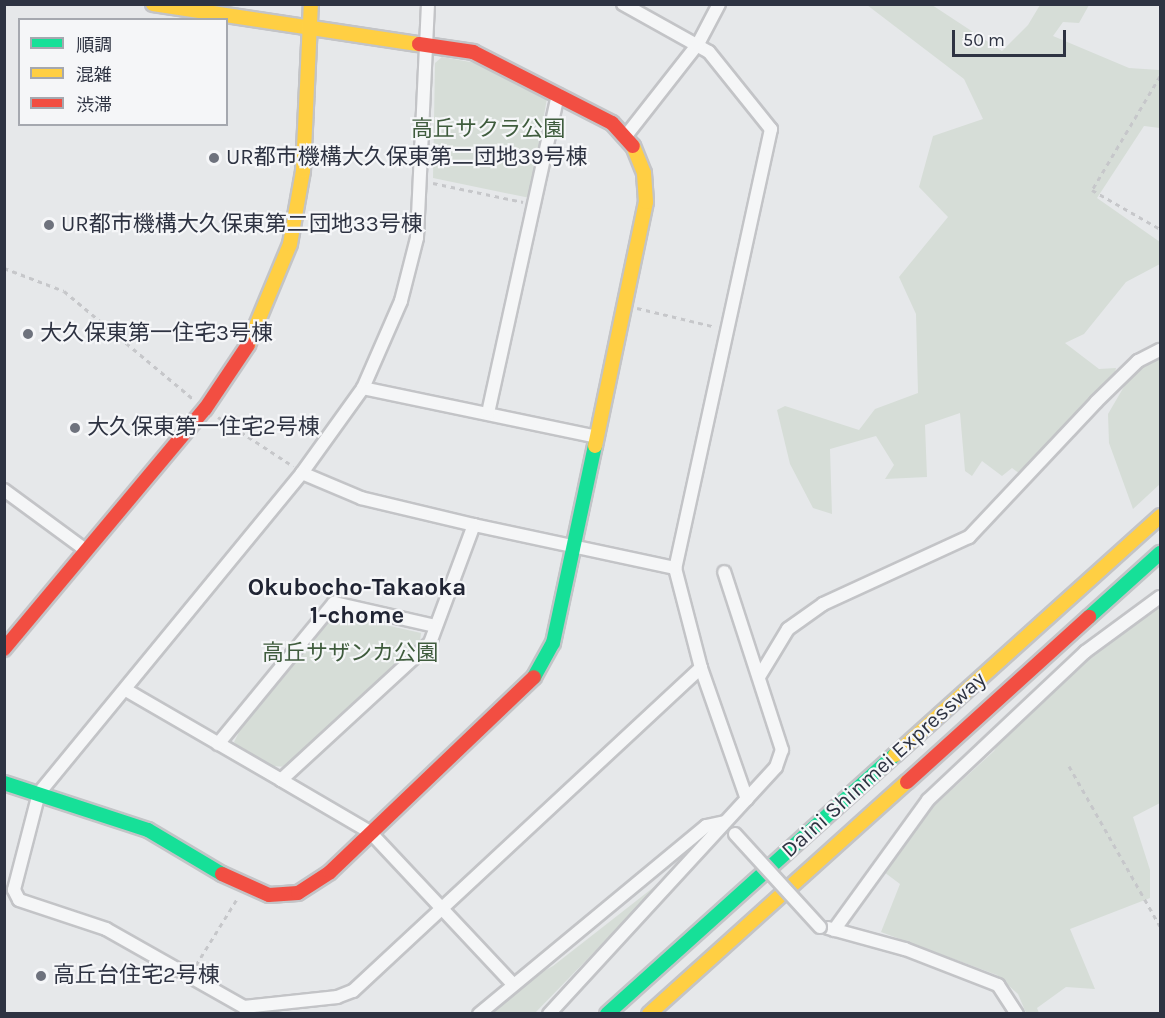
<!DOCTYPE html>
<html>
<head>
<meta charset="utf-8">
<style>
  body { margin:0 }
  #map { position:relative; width:1165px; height:1018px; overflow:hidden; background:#e6e8ea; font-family:Karla,"Noto Sans JP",sans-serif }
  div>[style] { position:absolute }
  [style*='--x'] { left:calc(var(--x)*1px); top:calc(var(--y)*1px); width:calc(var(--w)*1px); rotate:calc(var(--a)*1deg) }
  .green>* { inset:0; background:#d6ddd7 }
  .path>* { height:3px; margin-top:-1.5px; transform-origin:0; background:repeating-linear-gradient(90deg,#c6c7ca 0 4.5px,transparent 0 9px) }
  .roads { filter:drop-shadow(2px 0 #c3c4c7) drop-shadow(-2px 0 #c3c4c7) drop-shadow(0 2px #c3c4c7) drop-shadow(0 -2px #c3c4c7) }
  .street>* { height:12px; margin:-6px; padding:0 6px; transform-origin:6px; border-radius:6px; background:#f5f6f7 }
  .fast>* { height:14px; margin:-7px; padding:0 7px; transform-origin:7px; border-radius:7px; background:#16e098 }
  .slow>* { height:14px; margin:-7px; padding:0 7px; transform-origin:7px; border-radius:7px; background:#ffcf43 }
  .jam>* { height:14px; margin:-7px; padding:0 7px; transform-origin:7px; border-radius:7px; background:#f24e42 }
  .bridges { filter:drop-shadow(2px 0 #c3c4c7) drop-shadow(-2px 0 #c3c4c7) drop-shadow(0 2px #c3c4c7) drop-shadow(0 -2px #c3c4c7) }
  .street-bridge>* { height:12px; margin:-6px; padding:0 6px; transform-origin:6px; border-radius:6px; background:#f5f6f7 }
  .dots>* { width:16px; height:16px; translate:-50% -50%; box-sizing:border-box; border:3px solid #f5f6f8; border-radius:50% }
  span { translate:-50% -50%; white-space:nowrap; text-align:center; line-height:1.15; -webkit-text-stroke:4.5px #f5f6f8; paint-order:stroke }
  .park-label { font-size:22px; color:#3f5c3d }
  .poi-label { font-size:22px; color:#2e3342 }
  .left { translate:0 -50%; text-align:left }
  .street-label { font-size:22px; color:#2e3342 }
  .neighbourhood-label { font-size:24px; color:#202433; font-weight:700 }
  .frame { position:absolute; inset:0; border:6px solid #2e3342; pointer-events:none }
  .legend { position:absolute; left:18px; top:18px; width:210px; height:108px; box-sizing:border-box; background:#f5f6f8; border:2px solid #a5a8af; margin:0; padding:8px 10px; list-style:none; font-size:18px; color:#2e3342 }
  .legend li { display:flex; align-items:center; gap:12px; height:30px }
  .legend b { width:30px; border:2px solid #a5a8af }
  .scale { position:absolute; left:952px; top:30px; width:114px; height:27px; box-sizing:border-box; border:3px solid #2e3342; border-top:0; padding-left:8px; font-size:18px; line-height:21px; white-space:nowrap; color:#2e3342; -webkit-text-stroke:4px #f5f6f8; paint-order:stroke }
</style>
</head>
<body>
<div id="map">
  <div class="green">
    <i style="clip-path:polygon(867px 5px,932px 5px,1002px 51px,1028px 25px,1040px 5px,1089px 5px,1079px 23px,1063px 22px,1053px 36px,1129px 68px,1159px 70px,1160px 128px,1144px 126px,1097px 198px,1160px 242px,1160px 264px,1126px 282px,1084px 334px,1065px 343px,1099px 369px,1116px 368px,1114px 377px,1020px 474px,1012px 468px,1002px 476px,982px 461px,972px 476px,965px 471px,960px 413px,925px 425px,927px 477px,885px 479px,894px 465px,876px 436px,830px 449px,832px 514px,813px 508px,790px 464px,777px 410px,785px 406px,859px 430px,875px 409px,918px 393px,916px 314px,899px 277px,948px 217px,919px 187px,933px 136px,983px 119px,964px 79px)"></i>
    <i style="clip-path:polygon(442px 57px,476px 63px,547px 98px,530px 198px,433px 178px,435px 63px)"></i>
    <i style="clip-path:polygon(1160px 354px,1160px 484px,1133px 509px,1109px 443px,1108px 414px,1129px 378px)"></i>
    <i style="clip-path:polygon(1160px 604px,1160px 803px,1133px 817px,1150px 870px,1150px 898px,1070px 929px,1095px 989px,1066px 987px,1037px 1008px,1039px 1013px,1026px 1013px,1018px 994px,997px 975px,881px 932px,900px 884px,880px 869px,909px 829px,994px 751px,1008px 727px,1074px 668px)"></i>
    <i style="clip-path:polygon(341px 615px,421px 633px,420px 642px,287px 767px,272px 766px,238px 747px,234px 742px,242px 726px,328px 622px)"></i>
    <i style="clip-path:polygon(668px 876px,535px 1013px,493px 1014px,522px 983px,553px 966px)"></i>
  </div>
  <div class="path">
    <i style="--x:1160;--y:76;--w:133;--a:120.8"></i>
    <i style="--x:1092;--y:190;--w:78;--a:29.8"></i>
    <i style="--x:433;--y:183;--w:92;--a:11.9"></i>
    <i style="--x:4;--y:268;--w:64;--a:21"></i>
    <i style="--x:64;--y:291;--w:168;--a:39.9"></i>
    <i style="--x:637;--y:308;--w:81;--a:13.5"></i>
    <i style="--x:218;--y:417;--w:90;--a:33.2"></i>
    <i style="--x:1069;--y:766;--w:184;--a:60.4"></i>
    <i style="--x:196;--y:965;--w:78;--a:-58.2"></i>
  </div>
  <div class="roads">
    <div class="street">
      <i style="--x:428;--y:4;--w:234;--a:92.7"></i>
      <i style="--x:417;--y:238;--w:65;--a:104.3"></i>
      <i style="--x:401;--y:301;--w:95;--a:113.6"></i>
      <i style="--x:363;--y:388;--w:105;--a:125.7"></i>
      <i style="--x:302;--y:473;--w:414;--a:129.4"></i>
      <i style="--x:39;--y:793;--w:100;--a:104.5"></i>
      <i style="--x:14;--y:890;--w:11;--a:63"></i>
      <i style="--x:19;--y:900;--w:92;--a:18.4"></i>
      <i style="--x:106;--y:929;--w:159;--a:29.5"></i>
      <i style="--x:244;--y:1007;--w:94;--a:-6.1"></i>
      <i style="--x:337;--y:997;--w:17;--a:-21"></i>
      <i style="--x:353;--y:991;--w:475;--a:-42.9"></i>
      <i style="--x:623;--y:4;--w:98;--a:29.2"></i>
      <i style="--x:709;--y:52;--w:99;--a:51.2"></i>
      <i style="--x:771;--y:129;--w:449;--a:102.3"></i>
      <i style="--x:675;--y:568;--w:103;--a:75.4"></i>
      <i style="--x:701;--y:668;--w:139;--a:70.7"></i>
      <i style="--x:625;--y:137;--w:118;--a:-51.9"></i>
      <i style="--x:698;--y:44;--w:45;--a:-62.3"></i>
      <i style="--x:363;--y:388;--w:239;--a:11.8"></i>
      <i style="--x:488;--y:413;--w:326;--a:-77.6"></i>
      <i style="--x:4;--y:490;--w:103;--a:36.3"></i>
      <i style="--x:474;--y:525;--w:206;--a:12.1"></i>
      <i style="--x:759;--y:677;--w:56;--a:-58.9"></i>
      <i style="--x:788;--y:629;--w:43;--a:-35.5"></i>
      <i style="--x:823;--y:604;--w:161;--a:-24.7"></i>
      <i style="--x:969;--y:537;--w:185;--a:-46.7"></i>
      <i style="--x:1096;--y:402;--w:59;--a:-44.3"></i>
      <i style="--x:1138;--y:361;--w:25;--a:-27"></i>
      <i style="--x:126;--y:690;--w:179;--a:30.1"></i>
      <i style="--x:281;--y:780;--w:202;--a:-42.6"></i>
      <i style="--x:430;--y:643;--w:126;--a:-69.6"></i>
      <i style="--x:474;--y:525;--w:116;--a:-166.6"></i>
      <i style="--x:361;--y:498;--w:64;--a:-157"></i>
      <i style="--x:218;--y:744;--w:183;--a:-50.6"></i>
      <i style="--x:334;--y:603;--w:104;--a:12.8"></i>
      <i style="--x:281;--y:780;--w:103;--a:30.3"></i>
      <i style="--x:370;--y:832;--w:206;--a:46.8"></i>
      <i style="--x:828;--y:928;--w:80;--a:15.3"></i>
      <i style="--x:905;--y:949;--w:100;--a:21.2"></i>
      <i style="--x:998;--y:985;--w:35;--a:57"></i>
      <i style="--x:834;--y:930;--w:160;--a:-54.1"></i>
      <i style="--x:928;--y:800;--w:216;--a:-43.3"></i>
      <i style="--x:1085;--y:652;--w:93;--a:-36.3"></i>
      <i style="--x:479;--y:1014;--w:295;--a:-39.6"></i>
      <i style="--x:706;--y:826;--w:19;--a:-12"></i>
      <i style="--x:549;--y:1014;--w:335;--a:-47.4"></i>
      <i style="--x:776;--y:767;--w:18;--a:-71"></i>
      <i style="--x:782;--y:750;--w:187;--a:-108"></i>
    </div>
    <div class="fast">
      <i style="--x:1089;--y:617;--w:96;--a:-42"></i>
      <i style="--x:534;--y:677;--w:39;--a:-61"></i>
      <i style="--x:553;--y:643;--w:201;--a:-78"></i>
      <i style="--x:4;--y:783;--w:151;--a:18.1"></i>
      <i style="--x:148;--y:830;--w:86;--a:30.7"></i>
      <i style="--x:607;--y:1014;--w:387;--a:-42"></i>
    </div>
    <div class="slow">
      <i style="--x:153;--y:4;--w:269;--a:8.6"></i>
      <i style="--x:248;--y:345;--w:109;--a:-67.4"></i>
      <i style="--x:290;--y:244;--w:74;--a:-79.9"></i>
      <i style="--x:303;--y:171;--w:167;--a:-87.3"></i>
      <i style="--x:595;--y:446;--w:249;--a:-78.2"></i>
      <i style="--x:646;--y:202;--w:29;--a:-94"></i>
      <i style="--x:644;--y:173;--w:29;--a:-112"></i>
      <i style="--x:895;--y:755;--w:357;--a:-42"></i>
      <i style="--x:649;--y:1014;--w:347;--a:-42"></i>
    </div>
    <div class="jam">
      <i style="--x:419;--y:44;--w:55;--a:8.4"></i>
      <i style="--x:473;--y:52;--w:156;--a:27.1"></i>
      <i style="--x:612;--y:123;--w:31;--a:48"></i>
      <i style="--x:4;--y:649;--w:313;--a:-50.1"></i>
      <i style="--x:205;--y:409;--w:77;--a:-56.1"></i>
      <i style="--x:907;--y:782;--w:246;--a:-42.2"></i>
      <i style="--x:222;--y:874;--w:51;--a:24.1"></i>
      <i style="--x:269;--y:895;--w:29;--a:-4"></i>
      <i style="--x:298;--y:893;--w:38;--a:-33"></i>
      <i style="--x:330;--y:872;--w:282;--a:-43.7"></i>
    </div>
  </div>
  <div class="bridges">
    <div class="street-bridge">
      <i style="--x:735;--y:834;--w:126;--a:47.6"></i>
    </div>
  </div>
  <div class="dots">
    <i style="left:214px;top:158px;background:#6e727d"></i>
    <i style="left:49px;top:225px;background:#6e727d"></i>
    <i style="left:28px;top:334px;background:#6e727d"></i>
    <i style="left:75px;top:428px;background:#6e727d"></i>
    <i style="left:41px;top:976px;background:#6e727d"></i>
  </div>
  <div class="park-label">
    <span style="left:488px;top:130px">高丘サクラ公園</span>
    <span style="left:350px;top:654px">高丘サザンカ公園</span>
  </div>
  <div class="poi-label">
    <span class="left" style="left:226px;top:158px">UR都市機構大久保東第二団地39号棟</span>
    <span class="left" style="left:61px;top:225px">UR都市機構大久保東第二団地33号棟</span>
    <span class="left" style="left:40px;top:334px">大久保東第一住宅3号棟</span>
    <span class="left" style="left:87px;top:428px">大久保東第一住宅2号棟</span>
    <span class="left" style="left:53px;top:976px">高丘台住宅2号棟</span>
  </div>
  <div class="street-label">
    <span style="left:884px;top:765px;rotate:-42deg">Daini Shinmei Expressway</span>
  </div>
  <div class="neighbourhood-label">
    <span style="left:357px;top:602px">Okubocho-Takaoka<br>1-chome</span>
  </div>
  <div class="frame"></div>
  <ul class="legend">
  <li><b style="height:8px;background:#16e098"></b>順調</li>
  <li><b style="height:8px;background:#ffcf43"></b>混雑</li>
  <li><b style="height:8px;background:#f24e42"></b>渋滞</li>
  </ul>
  <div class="scale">50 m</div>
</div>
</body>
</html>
